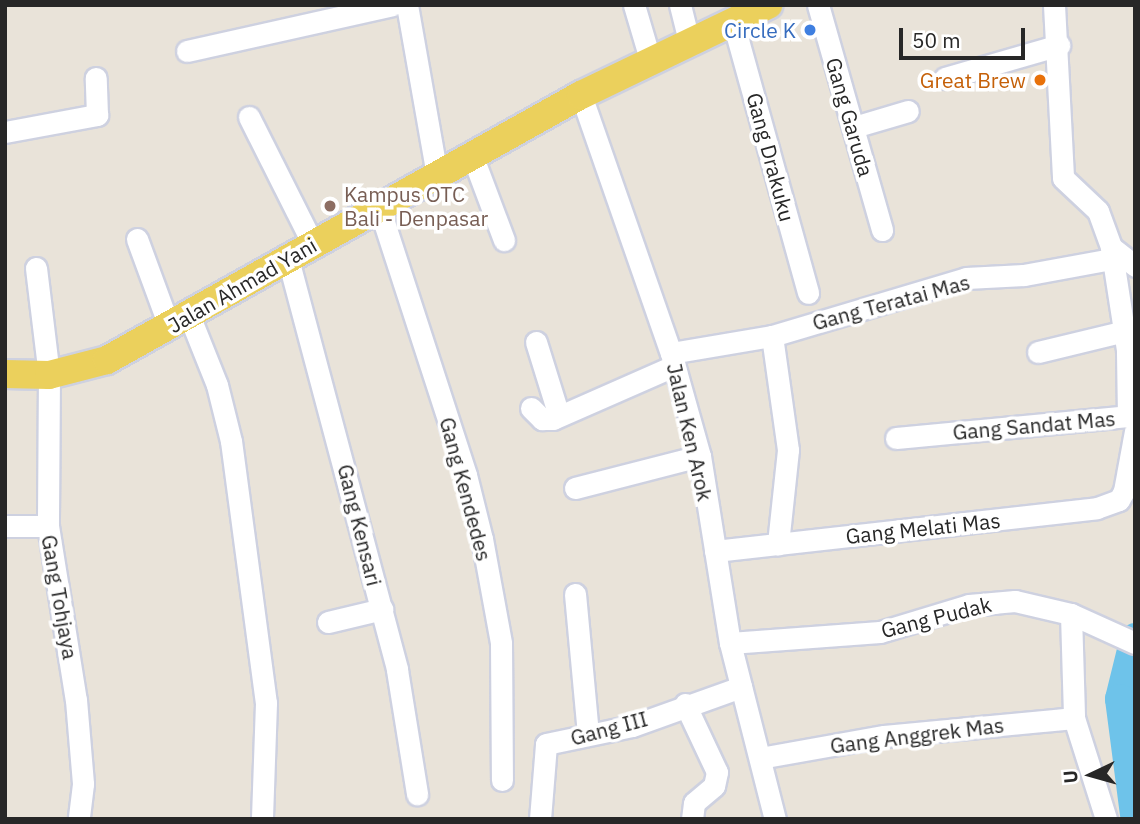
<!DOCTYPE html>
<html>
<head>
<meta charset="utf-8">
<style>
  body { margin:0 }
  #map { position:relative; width:1140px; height:824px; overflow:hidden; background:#e9e3d9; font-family:"IBM Plex Sans",sans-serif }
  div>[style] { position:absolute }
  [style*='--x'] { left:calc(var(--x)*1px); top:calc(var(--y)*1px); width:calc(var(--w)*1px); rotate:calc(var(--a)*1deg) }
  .river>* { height:30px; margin:-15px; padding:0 15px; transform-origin:15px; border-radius:15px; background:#6ec3ea }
  .roads { filter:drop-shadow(2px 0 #ced1e0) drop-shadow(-2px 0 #ced1e0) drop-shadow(0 2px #ced1e0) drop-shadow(0 -2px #ced1e0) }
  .minor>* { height:21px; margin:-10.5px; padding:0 10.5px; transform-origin:10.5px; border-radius:10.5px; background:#fff }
  .major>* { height:28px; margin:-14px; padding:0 14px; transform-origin:14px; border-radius:14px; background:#ebd05c }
  .dots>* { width:19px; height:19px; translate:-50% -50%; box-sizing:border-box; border:4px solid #fff; border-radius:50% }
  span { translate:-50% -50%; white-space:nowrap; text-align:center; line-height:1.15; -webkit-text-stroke:7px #fff; paint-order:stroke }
  .shop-label { font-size:21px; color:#366cbe }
  .right { translate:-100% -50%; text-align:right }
  .food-label { font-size:21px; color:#c56008 }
  .street-label { font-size:21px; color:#272727 }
  .education-label { font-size:21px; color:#785e54 }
  .left { translate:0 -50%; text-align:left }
  .frame { position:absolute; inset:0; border:7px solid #272727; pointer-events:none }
  .north { position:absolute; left:1056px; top:740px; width:70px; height:70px; -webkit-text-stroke:5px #fff; paint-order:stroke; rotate:265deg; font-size:19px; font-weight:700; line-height:28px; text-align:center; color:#272727 }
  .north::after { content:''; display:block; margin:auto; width:24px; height:32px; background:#272727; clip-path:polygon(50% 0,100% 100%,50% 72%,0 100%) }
  .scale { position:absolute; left:899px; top:28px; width:126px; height:32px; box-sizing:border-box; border:4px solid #272727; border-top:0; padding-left:9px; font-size:21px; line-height:24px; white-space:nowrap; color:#272727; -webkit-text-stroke:5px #fff; paint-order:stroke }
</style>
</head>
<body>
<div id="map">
  <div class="river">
    <i style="--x:1135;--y:638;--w:63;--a:103.8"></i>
    <i style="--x:1120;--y:699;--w:116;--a:82.6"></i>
  </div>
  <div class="roads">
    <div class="minor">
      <i style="--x:407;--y:5;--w:173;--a:80"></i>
      <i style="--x:634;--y:5;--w:56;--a:73.5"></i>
      <i style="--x:680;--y:5;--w:36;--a:76"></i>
      <i style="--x:818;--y:5;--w:234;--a:74.1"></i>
      <i style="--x:1054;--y:5;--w:173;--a:87"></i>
      <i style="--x:1063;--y:178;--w:48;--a:43.3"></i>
      <i style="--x:1098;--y:211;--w:38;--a:70"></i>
      <i style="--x:1111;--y:247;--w:31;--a:38"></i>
      <i style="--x:733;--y:22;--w:281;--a:74.5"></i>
      <i style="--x:187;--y:51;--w:210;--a:-12.6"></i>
      <i style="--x:945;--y:78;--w:119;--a:-16.1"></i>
      <i style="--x:581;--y:95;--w:273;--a:70.8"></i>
      <i style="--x:671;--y:353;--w:107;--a:74.3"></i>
      <i style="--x:700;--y:456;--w:189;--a:80.9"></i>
      <i style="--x:730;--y:643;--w:182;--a:75.7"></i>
      <i style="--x:249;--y:117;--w:142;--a:63.3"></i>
      <i style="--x:854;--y:127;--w:56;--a:-16.5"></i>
      <i style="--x:5;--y:132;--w:94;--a:-10.5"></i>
      <i style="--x:97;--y:115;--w:37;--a:-92"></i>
      <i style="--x:472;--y:155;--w:91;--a:69.4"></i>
      <i style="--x:379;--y:207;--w:282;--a:72"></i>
      <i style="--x:466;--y:475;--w:66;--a:76"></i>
      <i style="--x:482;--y:539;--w:106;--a:79.6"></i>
      <i style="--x:501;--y:643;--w:137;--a:89.6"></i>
      <i style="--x:137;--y:239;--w:93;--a:69.8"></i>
      <i style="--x:288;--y:259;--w:425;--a:75.1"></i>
      <i style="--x:397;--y:670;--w:126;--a:80.8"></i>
      <i style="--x:36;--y:268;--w:108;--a:83.1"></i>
      <i style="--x:49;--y:375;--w:151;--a:90.4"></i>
      <i style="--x:48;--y:526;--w:176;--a:80.9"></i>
      <i style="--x:76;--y:700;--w:84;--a:85.2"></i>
      <i style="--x:83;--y:784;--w:35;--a:97"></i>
      <i style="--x:189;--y:315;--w:75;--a:68.2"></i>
      <i style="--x:217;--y:385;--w:58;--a:76"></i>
      <i style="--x:231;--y:441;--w:264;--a:82.4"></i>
      <i style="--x:266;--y:703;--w:116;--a:92"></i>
      <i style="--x:772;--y:336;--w:115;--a:82"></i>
      <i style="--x:788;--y:450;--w:95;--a:96.1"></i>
      <i style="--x:536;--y:342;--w:77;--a:72.7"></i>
      <i style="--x:1038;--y:352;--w:89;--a:-13.6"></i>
      <i style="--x:671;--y:353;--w:102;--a:-9.6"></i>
      <i style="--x:772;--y:336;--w:202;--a:-16.6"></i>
      <i style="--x:966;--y:278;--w:58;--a:-3"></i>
      <i style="--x:1024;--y:275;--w:88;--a:-10.4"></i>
      <i style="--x:531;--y:408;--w:16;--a:45"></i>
      <i style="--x:542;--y:419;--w:11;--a:0"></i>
      <i style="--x:553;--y:419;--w:132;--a:-23.7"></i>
      <i style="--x:896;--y:438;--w:233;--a:-5.4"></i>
      <i style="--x:1128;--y:416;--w:66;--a:-90.9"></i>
      <i style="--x:1127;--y:350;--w:104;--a:-98.8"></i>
      <i style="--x:575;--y:488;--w:129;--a:-14.4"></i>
      <i style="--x:5;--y:526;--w:43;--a:0"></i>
      <i style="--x:715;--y:551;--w:384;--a:-6.4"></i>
      <i style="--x:1097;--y:508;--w:23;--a:-20"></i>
      <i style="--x:1119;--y:500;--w:10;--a:-61"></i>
      <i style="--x:1124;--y:491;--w:61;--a:-79.6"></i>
      <i style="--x:575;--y:594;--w:141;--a:84.7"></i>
      <i style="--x:1071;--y:614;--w:104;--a:88.3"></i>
      <i style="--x:1074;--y:718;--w:106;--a:72.4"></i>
      <i style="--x:328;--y:622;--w:56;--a:-13.5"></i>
      <i style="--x:730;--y:643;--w:150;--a:-4.2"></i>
      <i style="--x:880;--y:632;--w:93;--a:-16.9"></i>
      <i style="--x:969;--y:605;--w:46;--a:-5"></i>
      <i style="--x:1015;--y:601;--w:57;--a:13.1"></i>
      <i style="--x:1071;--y:614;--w:70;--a:24.4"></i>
      <i style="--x:685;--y:704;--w:75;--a:64.8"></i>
      <i style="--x:717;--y:772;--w:14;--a:102"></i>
      <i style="--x:714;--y:786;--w:26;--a:140"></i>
      <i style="--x:694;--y:803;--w:16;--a:97"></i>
      <i style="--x:760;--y:758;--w:126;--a:-10.1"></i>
      <i style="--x:884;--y:736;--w:191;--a:-5.4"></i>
      <i style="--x:540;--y:819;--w:75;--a:-85.4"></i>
      <i style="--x:546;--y:744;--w:88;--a:-11.8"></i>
      <i style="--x:632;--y:726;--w:116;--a:-19.7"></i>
    </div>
    <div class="major">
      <i style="--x:5;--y:374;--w:44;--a:1.3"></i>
      <i style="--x:49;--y:375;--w:60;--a:-14.5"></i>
      <i style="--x:107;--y:360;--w:543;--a:-29.21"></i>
      <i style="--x:581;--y:95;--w:208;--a:-25.7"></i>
    </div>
  </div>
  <div class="dots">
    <i style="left:810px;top:30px;background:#3f7fe0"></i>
    <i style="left:1040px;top:80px;background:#e8710a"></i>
    <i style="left:330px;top:206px;background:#8d6e63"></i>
  </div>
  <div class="shop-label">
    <span class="right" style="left:796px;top:30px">Circle K</span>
  </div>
  <div class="food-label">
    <span class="right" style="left:1026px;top:80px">Great Brew</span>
  </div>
  <div class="street-label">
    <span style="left:850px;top:117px;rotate:74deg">Gang Garuda</span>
    <span style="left:771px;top:157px;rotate:75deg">Gang Drakuku</span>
    <span style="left:242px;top:285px;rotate:-30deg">Jalan Ahmad Yani</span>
    <span style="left:891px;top:302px;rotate:-15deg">Gang Teratai Mas</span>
    <span style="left:1034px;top:425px;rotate:-5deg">Gang Sandat Mas</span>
    <span style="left:690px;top:432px;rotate:77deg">Jalan Ken Arok</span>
    <span style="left:466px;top:489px;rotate:75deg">Gang Kendedes</span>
    <span style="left:360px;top:525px;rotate:76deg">Gang Kensari</span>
    <span style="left:923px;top:528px;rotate:-6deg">Gang Melati Mas</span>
    <span style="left:60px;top:597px;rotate:80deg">Gang Tohjaya</span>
    <span style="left:936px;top:617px;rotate:-14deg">Gang Pudak</span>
    <span style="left:609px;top:728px;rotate:-15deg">Gang III</span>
    <span style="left:917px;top:735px;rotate:-7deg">Gang Anggrek Mas</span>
  </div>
  <div class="education-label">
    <span class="left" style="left:344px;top:206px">Kampus OTC<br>Bali - Denpasar</span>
  </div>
  <div class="frame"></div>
  <div class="north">U</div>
  <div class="scale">50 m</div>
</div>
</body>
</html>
